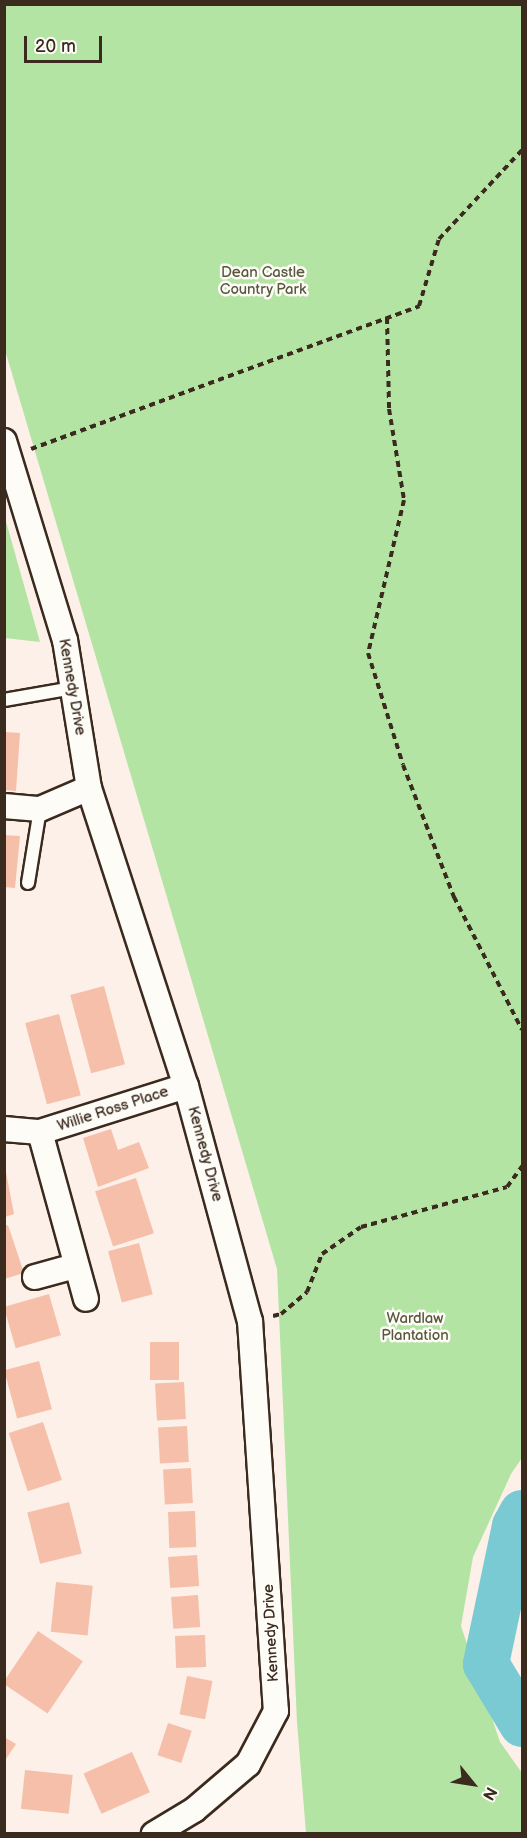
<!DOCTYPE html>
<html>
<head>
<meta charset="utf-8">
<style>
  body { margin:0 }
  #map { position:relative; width:527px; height:1838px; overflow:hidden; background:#fcf0e8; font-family:"Balsamiq Sans",sans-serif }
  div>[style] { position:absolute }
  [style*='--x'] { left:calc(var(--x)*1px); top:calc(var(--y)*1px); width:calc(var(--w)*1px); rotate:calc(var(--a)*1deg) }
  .green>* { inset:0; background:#b3e4a3 }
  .river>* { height:46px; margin:-23px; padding:0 23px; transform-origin:23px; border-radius:23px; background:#7acad4 }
  .building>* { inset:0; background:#f6bfaa; transform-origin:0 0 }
  .path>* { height:4px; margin-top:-2px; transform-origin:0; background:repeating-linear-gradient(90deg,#3b2a1e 0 6px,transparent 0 10.5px) }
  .roads { filter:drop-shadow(2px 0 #3b2a1e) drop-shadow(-2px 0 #3b2a1e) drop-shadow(0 2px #3b2a1e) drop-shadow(0 -2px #3b2a1e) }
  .lane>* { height:12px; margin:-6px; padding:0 6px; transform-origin:6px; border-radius:6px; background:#fdfcf7 }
  .street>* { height:24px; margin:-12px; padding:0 12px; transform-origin:12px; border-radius:12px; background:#fdfcf7 }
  span { translate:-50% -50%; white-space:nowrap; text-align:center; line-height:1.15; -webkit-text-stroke:5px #fdfcf7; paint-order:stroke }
  .park-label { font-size:15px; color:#59583f }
  .street-label { font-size:15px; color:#3b2a1e }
  .frame { position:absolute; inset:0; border:6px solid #3b2a1e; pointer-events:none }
  .north { position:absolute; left:443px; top:1754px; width:60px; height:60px; -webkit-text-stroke:4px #fdfcf7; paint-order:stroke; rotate:120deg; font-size:16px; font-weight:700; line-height:24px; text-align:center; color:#3b2a1e }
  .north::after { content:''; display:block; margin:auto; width:21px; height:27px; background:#3b2a1e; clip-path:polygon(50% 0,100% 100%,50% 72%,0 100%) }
  .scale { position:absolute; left:24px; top:36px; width:78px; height:27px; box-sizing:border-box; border:3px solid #3b2a1e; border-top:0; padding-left:8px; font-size:18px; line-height:21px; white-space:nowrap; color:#3b2a1e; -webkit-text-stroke:4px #fdfcf7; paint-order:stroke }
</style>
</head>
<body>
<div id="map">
  <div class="green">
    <i style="clip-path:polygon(4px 5px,522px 5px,522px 1458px,511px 1474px,473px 1557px,461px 1626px,500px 1742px,522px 1773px,522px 1833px,306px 1833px,297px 1722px,277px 1269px,5px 350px)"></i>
    <i style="clip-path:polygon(5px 518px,40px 642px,5px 638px)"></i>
  </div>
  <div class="river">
    <i style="--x:522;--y:1513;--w:15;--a:118"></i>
    <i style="--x:515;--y:1526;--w:141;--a:101.9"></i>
    <i style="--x:486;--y:1664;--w:70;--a:59"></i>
  </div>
  <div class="building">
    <i style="clip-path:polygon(4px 732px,20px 733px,16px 791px,4px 790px)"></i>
    <i style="clip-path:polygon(4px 835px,20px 836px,15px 888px,4px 887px)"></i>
    <i style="left:104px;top:986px;width:81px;height:35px;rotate:75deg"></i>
    <i style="left:59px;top:1014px;width:84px;height:35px;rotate:75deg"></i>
    <i style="clip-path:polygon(111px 1129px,118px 1150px,139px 1142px,149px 1168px,98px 1187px,83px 1138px)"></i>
    <i style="clip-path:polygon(6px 1172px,14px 1214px,5px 1217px,5px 1173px)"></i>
    <i style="left:136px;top:1178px;width:58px;height:43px;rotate:72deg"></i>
    <i style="clip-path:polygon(8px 1225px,24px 1273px,4px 1279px,4px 1226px)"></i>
    <i style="left:139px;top:1243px;width:53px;height:32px;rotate:75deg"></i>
    <i style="left:49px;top:1294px;width:43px;height:47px;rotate:74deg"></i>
    <i style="left:150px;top:1342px;width:29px;height:38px"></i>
    <i style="left:39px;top:1361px;width:50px;height:36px;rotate:75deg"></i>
    <i style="left:184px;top:1382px;width:37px;height:29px;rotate:87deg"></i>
    <i style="left:43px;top:1422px;width:61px;height:36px;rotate:72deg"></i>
    <i style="left:187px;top:1426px;width:36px;height:29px;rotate:87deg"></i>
    <i style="left:191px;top:1468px;width:35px;height:28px;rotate:87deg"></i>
    <i style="left:69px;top:1502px;width:53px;height:43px;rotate:76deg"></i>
    <i style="left:195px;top:1511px;width:36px;height:27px;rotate:88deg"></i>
    <i style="left:197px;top:1555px;width:31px;height:29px;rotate:86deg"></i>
    <i style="left:56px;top:1582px;width:37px;height:50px;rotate:6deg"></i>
    <i style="left:198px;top:1595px;width:32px;height:27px;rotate:86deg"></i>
    <i style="left:38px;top:1631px;width:54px;height:63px;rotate:34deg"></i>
    <i style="left:205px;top:1635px;width:32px;height:30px;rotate:88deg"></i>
    <i style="left:187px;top:1676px;width:26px;height:39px;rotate:11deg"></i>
    <i style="left:168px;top:1723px;width:25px;height:34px;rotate:18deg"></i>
    <i style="clip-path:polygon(4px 1737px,16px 1744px,4px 1762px)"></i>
    <i style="left:132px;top:1752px;width:44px;height:53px;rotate:66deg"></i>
    <i style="left:25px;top:1770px;width:48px;height:39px;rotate:6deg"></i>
  </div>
  <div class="path">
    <i style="--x:387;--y:318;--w:91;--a:88.7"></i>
    <i style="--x:389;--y:409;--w:92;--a:80.6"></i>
    <i style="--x:404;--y:500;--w:157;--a:103.2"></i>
    <i style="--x:368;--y:653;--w:117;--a:72.6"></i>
    <i style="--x:403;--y:765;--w:142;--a:68.9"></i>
    <i style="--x:454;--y:897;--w:149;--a:62.9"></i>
    <i style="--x:31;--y:449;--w:414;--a:-20.2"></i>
    <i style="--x:419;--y:306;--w:70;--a:-73.4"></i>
    <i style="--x:439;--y:239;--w:122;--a:-47"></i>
    <i style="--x:273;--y:1316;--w:8;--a:-14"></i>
    <i style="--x:281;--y:1314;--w:34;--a:-40"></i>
    <i style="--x:307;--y:1292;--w:41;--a:-68.5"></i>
    <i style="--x:322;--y:1254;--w:47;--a:-34.7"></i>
    <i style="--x:361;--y:1227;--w:151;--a:-15.3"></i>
    <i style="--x:507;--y:1187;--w:26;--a:-54"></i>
  </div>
  <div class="roads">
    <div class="lane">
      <i style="--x:4;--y:700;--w:70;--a:-9.9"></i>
      <i style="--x:28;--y:883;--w:75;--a:-80.8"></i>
    </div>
    <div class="street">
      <i style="--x:4;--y:441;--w:208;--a:73"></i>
      <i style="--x:65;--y:640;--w:150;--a:80.8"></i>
      <i style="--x:89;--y:788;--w:313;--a:72"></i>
      <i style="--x:186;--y:1086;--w:244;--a:74.8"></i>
      <i style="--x:250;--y:1321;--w:391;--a:86.2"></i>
      <i style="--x:276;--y:1711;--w:60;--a:117.8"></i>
      <i style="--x:248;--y:1764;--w:71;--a:139.6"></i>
      <i style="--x:194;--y:1810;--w:47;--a:149"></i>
      <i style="--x:4;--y:806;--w:36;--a:5"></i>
      <i style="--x:40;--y:809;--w:53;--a:-23.2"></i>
      <i style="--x:4;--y:1129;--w:36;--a:5"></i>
      <i style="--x:40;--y:1132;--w:153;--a:-17.5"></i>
      <i style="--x:40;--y:1132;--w:173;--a:74.6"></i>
      <i style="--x:35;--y:1277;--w:41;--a:-15.4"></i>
    </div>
  </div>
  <div class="park-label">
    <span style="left:263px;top:281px">Dean Castle<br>Country Park</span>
    <span style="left:415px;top:1327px">Wardlaw<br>Plantation</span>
  </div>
  <div class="street-label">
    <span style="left:72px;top:687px;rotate:80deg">Kennedy Drive</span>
    <span style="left:113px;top:1109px;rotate:-18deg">Willie Ross Place</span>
    <span style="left:205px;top:1154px;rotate:75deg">Kennedy Drive</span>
    <span style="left:271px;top:1633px;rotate:-93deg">Kennedy Drive</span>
  </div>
  <div class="frame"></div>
  <div class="north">N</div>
  <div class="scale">20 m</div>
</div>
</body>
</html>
